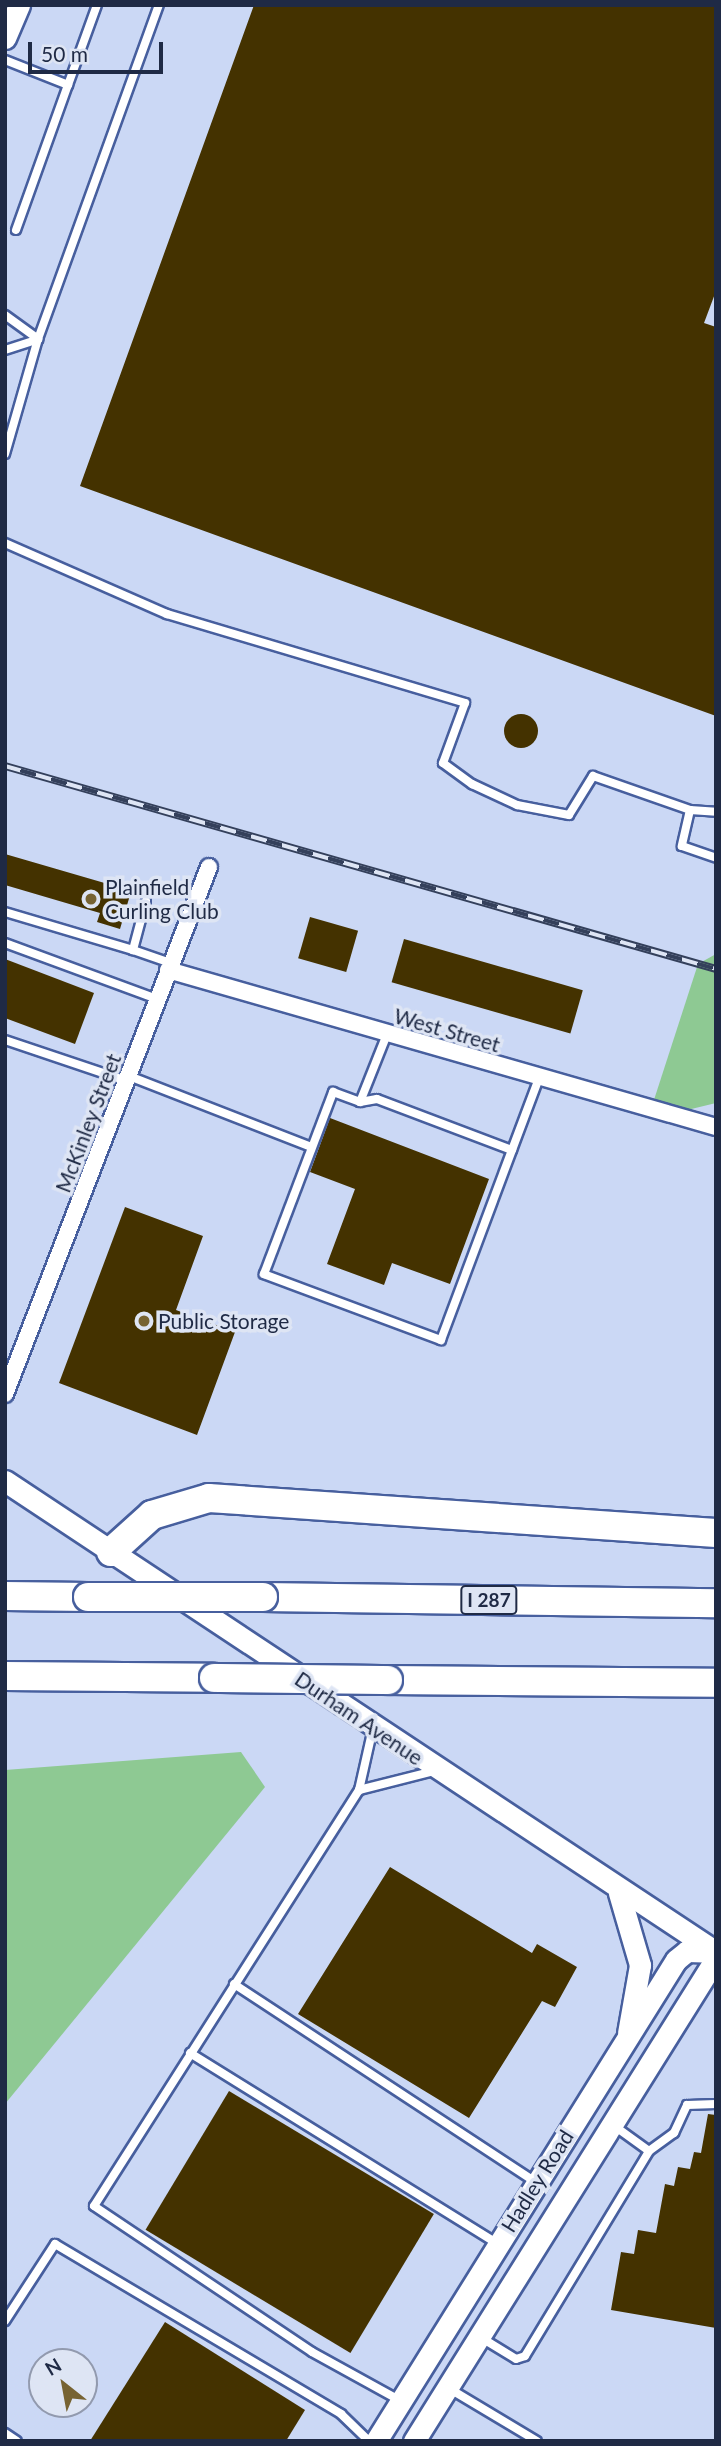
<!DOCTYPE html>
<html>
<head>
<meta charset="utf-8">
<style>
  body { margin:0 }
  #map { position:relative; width:721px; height:2446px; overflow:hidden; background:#cbd8f5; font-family:Lato,sans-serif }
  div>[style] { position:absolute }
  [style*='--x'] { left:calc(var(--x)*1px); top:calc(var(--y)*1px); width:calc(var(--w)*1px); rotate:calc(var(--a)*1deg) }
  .green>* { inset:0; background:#8ec993 }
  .building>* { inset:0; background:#443200; transform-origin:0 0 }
  .round { border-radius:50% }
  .roads { filter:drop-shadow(2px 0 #475f9e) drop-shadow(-2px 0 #475f9e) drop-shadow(0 2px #475f9e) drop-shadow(0 -2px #475f9e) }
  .lane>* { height:8px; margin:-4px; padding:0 4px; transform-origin:4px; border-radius:4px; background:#fff }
  .street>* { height:16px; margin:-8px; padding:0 8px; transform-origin:8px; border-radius:8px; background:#fff }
  .secondary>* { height:21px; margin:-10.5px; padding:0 10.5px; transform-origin:10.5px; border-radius:10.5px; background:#fff }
  .highway>* { height:28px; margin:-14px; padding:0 14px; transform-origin:14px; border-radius:14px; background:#fff }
  .rail>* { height:8px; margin-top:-4px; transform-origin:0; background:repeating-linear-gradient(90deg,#dee5f4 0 16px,#34405b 0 32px); box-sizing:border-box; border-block:2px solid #34405b }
  .bridges { filter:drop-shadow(2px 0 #475f9e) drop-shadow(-2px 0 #475f9e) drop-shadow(0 2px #475f9e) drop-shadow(0 -2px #475f9e) }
  .highway-bridge>* { height:28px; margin:-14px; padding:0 14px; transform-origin:14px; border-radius:14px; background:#fff }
  .dots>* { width:19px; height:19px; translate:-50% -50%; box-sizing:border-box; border:4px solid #dee5f4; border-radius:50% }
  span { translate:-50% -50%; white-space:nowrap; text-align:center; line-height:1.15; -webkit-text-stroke:7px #dee5f4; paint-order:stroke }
  .shield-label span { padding:2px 5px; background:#dee5f4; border:2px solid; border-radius:5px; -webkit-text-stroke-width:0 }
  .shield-label { font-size:19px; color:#1f2a45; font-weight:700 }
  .poi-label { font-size:21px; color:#1f2a45 }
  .left { translate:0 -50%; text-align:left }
  .street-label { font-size:21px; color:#1f2a45 }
  .frame { position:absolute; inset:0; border:7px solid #1f2a45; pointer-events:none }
  .north { position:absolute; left:28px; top:2348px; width:70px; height:70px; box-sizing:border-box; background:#dee5f4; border:2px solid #929aae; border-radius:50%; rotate:329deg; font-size:19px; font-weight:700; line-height:28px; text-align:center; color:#1f2a45 }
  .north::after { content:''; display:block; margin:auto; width:24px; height:32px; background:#776332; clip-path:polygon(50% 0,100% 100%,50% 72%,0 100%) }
  .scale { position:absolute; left:28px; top:42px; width:135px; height:32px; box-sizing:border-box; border:4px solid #1f2a45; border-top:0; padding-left:9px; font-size:21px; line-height:24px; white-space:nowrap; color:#1f2a45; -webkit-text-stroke:5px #dee5f4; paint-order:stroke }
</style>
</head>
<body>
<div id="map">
  <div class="green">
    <i style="clip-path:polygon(716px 954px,716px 1103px,679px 1112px,652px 1106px,698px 964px)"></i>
    <i style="clip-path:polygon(241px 1752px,265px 1787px,5px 2104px,5px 1770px)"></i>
  </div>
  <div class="building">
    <i style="clip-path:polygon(254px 5px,716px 5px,716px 291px,704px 323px,716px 327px,716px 716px,80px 486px)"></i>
    <i class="round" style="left:504px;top:714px;width:34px;height:34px"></i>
    <i style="clip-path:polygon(5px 854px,108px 884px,110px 878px,133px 885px,120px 929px,97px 922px,100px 913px,5px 885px)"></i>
    <i style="left:310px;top:917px;width:50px;height:43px;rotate:16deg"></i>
    <i style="left:404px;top:939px;width:186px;height:45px;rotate:16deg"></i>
    <i style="clip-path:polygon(5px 959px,94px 993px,75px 1044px,5px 1018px)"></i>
    <i style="clip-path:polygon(330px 1118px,489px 1179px,450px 1284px,392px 1263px,384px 1285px,327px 1264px,355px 1189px,310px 1172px)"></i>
    <i style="clip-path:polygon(125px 1207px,203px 1236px,176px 1310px,235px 1332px,197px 1435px,59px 1383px)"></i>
    <i style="clip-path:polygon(390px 1867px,532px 1953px,537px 1944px,577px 1967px,555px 2007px,542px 2001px,469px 2118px,298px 2014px)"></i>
    <i style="left:229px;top:2091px;width:239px;height:162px;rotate:31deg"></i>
    <i style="clip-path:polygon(708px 2114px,716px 2115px,716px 2328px,611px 2310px,621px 2252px,634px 2254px,638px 2230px,656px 2233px,665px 2184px,674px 2186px,678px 2167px,690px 2169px,694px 2152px,701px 2153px)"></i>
    <i style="clip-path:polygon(165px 2322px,305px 2410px,286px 2441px,90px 2441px)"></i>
  </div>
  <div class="roads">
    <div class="lane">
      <i style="--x:5;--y:60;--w:68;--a:21.6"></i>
      <i style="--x:68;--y:85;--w:85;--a:-70.1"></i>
      <i style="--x:16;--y:230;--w:154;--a:-70.3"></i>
      <i style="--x:5;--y:315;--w:41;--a:36"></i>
      <i style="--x:5;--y:350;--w:35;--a:-18"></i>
      <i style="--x:5;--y:454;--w:120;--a:-74"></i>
      <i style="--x:38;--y:339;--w:355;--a:-70.1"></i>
      <i style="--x:5;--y:543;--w:177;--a:23.7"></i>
      <i style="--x:167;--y:614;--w:311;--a:16.6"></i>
      <i style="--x:465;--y:703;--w:64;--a:110.1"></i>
      <i style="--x:443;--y:763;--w:36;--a:36"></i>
      <i style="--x:472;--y:784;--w:50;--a:25"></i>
      <i style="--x:517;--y:805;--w:53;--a:10.9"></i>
      <i style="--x:569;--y:815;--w:46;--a:-58.4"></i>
      <i style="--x:593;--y:776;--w:103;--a:19.3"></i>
      <i style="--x:690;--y:810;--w:37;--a:103"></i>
      <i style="--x:682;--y:846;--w:36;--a:19"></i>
      <i style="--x:690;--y:810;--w:26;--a:4"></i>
      <i style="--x:146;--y:901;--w:51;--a:104.9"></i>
      <i style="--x:133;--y:950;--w:39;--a:19"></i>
      <i style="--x:5;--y:912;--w:134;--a:16.5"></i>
      <i style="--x:5;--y:943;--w:162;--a:20.2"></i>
      <i style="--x:5;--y:1040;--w:129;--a:18.6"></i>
      <i style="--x:129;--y:1076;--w:195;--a:21.3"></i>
      <i style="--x:333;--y:1092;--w:29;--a:20"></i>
      <i style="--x:360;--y:1102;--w:17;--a:-10"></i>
      <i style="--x:377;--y:1099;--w:144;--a:20.7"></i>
      <i style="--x:512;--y:1150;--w:203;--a:110.5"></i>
      <i style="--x:441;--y:1340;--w:189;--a:-159.6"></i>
      <i style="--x:264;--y:1274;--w:195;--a:-69.2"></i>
      <i style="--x:360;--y:1102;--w:73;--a:-68.3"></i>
      <i style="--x:512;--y:1150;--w:77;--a:-69.4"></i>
      <i style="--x:373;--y:1728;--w:64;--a:102.7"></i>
      <i style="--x:359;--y:1790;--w:493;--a:122.5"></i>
      <i style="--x:94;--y:2206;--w:262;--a:33.8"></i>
      <i style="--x:312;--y:2352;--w:99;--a:28.9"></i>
      <i style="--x:359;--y:1790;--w:77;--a:-14.2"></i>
      <i style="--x:234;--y:1984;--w:361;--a:33.3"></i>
      <i style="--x:190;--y:2053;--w:361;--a:31.8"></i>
      <i style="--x:613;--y:2125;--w:44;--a:35.8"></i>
      <i style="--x:5;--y:2321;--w:92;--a:-57"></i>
      <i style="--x:55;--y:2244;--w:333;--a:30.7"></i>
      <i style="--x:341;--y:2414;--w:39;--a:44"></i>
      <i style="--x:480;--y:2337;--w:42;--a:31.4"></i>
      <i style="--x:516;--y:2359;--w:9;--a:-18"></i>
      <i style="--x:525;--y:2356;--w:240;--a:-58.8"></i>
      <i style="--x:649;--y:2151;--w:31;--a:-36"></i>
      <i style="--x:674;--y:2133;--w:31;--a:-65"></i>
      <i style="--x:687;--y:2105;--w:29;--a:-2"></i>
      <i style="--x:450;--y:2389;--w:101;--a:30.9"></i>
      <i style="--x:5;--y:2433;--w:14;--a:34"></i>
    </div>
    <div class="street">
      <i style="--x:168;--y:970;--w:570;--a:15.99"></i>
      <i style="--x:5;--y:1394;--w:565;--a:-68.84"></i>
    </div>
    <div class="secondary">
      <i style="--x:5;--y:38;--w:36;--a:-67"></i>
      <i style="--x:5;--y:1481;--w:853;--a:33.52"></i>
      <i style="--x:619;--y:1893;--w:75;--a:73.7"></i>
      <i style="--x:640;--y:1965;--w:69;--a:100"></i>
      <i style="--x:376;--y:2441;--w:567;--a:-58.05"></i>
      <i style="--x:676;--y:1960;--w:14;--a:-39"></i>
      <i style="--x:687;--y:1951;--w:25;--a:2"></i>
      <i style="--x:414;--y:2441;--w:570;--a:-57.98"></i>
    </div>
    <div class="highway">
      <i style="--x:111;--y:1552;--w:55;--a:-42.1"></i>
      <i style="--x:152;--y:1515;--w:59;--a:-16.6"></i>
      <i style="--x:209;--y:1498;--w:508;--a:3.95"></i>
      <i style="--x:5;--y:1596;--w:83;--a:0.7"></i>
      <i style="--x:263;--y:1597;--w:453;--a:0.8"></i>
      <i style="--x:5;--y:1676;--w:209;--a:0.5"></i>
      <i style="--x:388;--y:1680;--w:328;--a:0.5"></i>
    </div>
  </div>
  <div class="rail">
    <i style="--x:5;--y:766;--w:739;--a:15.93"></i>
  </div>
  <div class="bridges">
    <div class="highway-bridge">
      <i style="--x:88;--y:1597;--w:175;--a:0"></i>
      <i style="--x:214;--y:1678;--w:174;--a:0.7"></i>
    </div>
  </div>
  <div class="dots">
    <i style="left:91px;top:899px;background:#776332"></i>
    <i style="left:144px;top:1321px;background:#776332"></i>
  </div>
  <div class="shield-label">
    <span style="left:489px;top:1600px">I 287</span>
  </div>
  <div class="poi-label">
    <span class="left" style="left:105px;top:899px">Plainfield<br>Curling Club</span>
    <span class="left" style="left:158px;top:1321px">Public Storage</span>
  </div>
  <div class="street-label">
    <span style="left:447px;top:1030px;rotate:16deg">West Street</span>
    <span style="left:88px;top:1123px;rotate:-69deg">McKinley Street</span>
    <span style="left:359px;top:1718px;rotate:34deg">Durham Avenue</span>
    <span style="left:537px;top:2181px;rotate:-58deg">Hadley Road</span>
  </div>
  <div class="frame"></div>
  <div class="north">N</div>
  <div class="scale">50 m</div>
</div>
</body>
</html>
